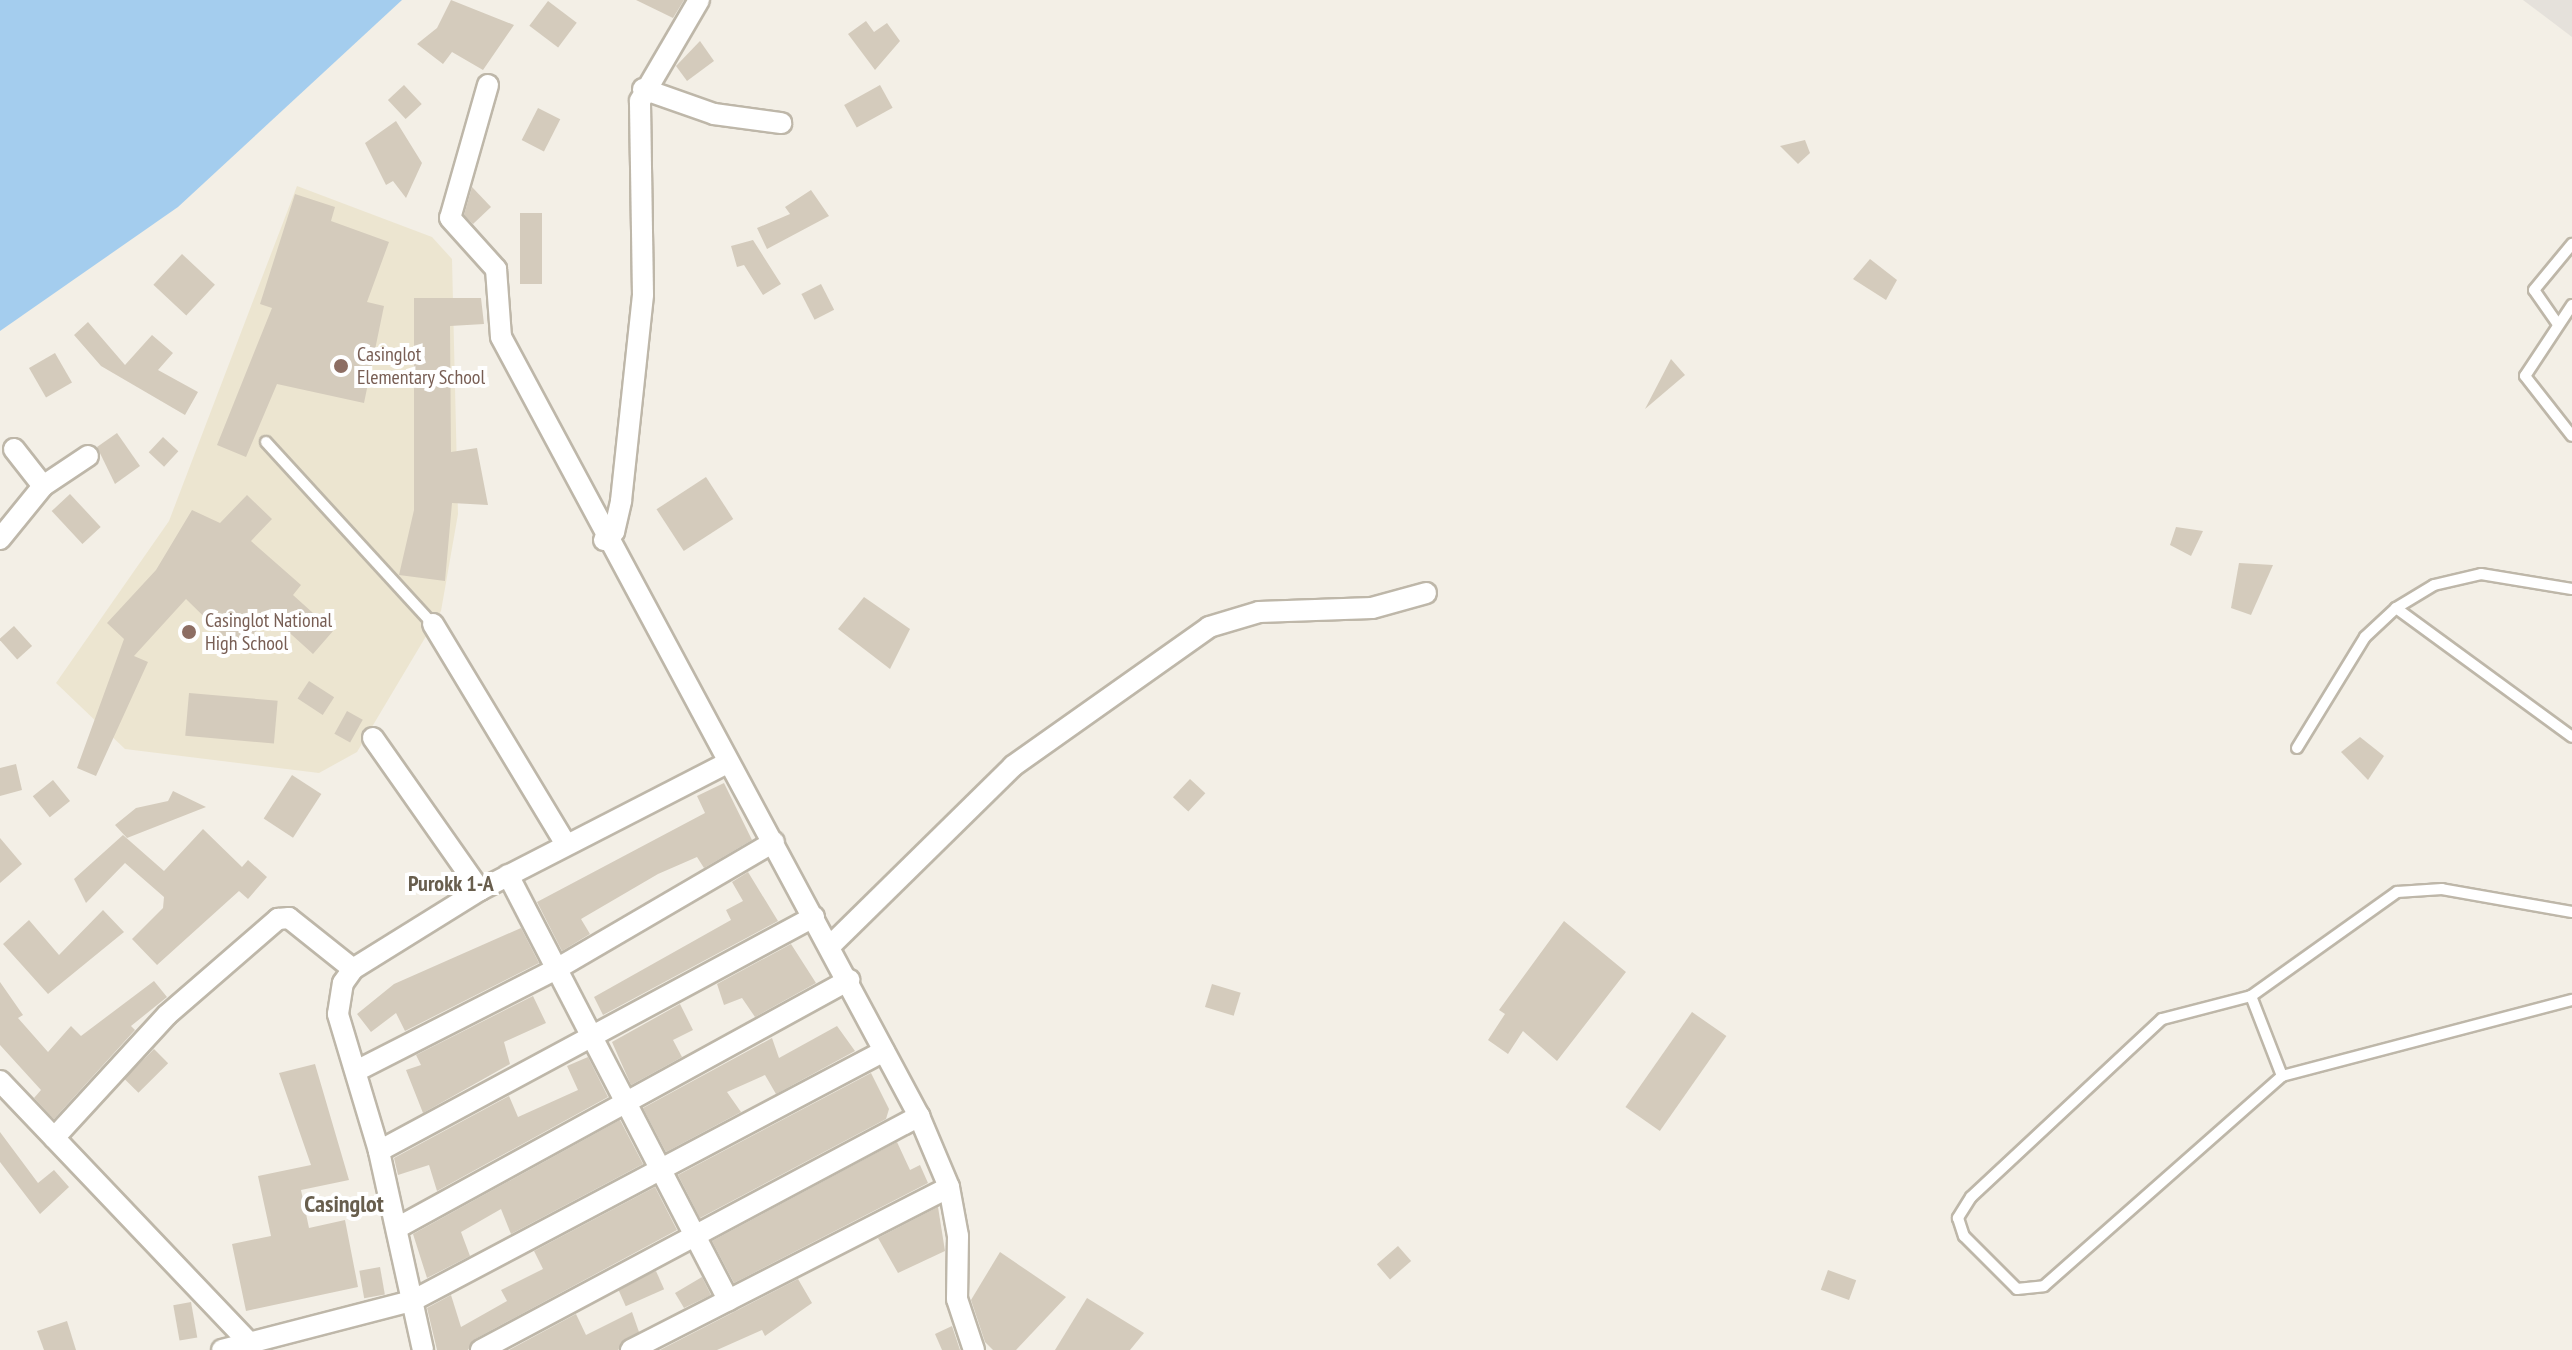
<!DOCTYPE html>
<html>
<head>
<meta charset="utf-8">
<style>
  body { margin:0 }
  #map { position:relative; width:2572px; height:1350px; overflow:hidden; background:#f3efe6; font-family:"PT Sans Narrow",sans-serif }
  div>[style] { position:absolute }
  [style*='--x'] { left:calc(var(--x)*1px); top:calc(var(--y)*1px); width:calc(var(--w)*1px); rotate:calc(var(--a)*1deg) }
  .industrial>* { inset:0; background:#e5e1db }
  .education>* { inset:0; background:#ece5d0 }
  .water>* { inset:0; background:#a4cdee }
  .building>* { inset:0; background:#d4cbbc; transform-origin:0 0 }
  .roads { filter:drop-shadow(2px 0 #beb7a9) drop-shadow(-2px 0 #beb7a9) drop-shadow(0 2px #beb7a9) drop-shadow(0 -2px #beb7a9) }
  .lane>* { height:10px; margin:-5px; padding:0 5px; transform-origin:5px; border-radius:5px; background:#fff }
  .street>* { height:20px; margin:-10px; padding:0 10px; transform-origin:10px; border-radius:10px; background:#fff }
  .dots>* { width:22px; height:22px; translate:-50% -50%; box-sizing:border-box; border:4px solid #fff; border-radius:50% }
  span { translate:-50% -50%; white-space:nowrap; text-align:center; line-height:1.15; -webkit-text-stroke:8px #fff; paint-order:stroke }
  .education-label { font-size:20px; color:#785e54 }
  .left { translate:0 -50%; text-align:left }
  .neighbourhood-label { font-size:22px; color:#685e4d; font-weight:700 }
  .quarter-label { font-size:24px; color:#685e4d; font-weight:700 }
</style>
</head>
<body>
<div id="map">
  <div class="industrial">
    <i style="clip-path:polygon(2523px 0,2572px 0,2572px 37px)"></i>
  </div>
  <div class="education">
    <i style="clip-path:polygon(297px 186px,432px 237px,452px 259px,458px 514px,441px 611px,357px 752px,319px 773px,125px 749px,56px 683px,169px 521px)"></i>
  </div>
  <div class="water">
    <i style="clip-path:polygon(0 0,402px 0,178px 207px,0 331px)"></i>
  </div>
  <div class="building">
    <i style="clip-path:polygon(451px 0,514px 25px,483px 70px,452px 52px,443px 64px,417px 44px,437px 28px)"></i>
    <i style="clip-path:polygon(636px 0,684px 0,673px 18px)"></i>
    <i style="left:548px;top:1px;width:36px;height:31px;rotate:37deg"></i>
    <i style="clip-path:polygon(866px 21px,874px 32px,887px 23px,900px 41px,875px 70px,848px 34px)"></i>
    <i style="clip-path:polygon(700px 41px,714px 61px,687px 81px,676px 66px)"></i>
    <i style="left:404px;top:85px;width:26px;height:22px;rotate:47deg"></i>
    <i style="left:880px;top:85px;width:26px;height:41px;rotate:61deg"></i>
    <i style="left:538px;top:108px;width:25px;height:36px;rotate:27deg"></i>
    <i style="clip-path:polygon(396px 121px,422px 163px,406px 198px,393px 181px,386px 185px,365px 143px)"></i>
    <i style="clip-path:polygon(1805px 140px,1810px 153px,1798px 164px,1780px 146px)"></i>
    <i style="clip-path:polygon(472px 187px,491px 207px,473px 224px,464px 215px)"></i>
    <i style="clip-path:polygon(811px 190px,829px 216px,767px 249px,757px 228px,790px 214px,785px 207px)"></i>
    <i style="clip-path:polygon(295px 194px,335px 207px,331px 221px,389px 242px,367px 302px,384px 306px,364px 403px,277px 384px,246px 457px,217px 445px,272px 308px,260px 304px)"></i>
    <i style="left:542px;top:213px;width:71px;height:22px;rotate:90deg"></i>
    <i style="clip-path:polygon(753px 240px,781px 284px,763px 295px,744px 265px,737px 267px,731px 246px)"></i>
    <i style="left:182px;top:254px;width:45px;height:42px;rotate:43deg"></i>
    <i style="clip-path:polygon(1870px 259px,1897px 280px,1886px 300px,1853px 279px)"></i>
    <i style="left:821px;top:284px;width:29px;height:22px;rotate:63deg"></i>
    <i style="clip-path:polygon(414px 298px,481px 298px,484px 324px,450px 326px,451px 452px,477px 448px,488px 505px,452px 503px,445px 581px,399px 575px,414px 510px)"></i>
    <i style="clip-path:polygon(88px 322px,125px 365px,152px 335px,173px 353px,158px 370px,198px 392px,185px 415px,101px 366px,74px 335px)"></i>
    <i style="left:55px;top:353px;width:34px;height:30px;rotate:60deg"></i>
    <i style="clip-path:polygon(1671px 359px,1685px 375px,1645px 409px)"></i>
    <i style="clip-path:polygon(117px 433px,140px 466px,115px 484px,97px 447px)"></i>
    <i style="left:163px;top:437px;width:21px;height:21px;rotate:43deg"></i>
    <i style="left:706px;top:477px;width:50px;height:59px;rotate:57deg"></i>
    <i style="left:70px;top:494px;width:45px;height:25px;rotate:47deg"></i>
    <i style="clip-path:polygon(247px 495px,272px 519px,251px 541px,301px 585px,293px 595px,333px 631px,313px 654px,271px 616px,238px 650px,186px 599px,134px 656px,148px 662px,96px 776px,77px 768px,124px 639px,107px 623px,156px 570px,192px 510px,220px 523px)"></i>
    <i style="clip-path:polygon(2176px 527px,2203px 531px,2191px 556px,2170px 545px)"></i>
    <i style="clip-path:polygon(2239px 563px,2273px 565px,2251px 615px,2231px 608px)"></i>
    <i style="clip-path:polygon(864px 597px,910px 629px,890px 669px,838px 629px)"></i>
    <i style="left:14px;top:626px;width:27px;height:20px;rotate:48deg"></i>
    <i style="left:309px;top:681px;width:30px;height:21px;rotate:33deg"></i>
    <i style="left:189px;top:693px;width:89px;height:43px;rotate:5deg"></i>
    <i style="left:347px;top:711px;width:18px;height:26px;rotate:29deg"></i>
    <i style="clip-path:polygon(2360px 737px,2384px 756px,2368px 780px,2341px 752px)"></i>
    <i style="clip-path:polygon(16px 764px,22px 790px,0 796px,0 768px)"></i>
    <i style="left:292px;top:775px;width:35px;height:52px;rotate:33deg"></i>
    <i style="left:1190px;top:779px;width:21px;height:25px;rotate:43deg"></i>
    <i style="left:53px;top:780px;width:27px;height:26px;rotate:51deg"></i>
    <i style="clip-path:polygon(724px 783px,752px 840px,704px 868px,697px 857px,658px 874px,581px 919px,590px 934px,562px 951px,537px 902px,705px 813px,697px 796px)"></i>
    <i style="clip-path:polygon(173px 791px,206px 807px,127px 838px,115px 825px,136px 808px,168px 801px)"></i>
    <i style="clip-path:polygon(203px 829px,242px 867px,248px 860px,267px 877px,248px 899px,239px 891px,157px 965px,132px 939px,163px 908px,164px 897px,125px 863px,86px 903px,74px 879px,123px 835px,164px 871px)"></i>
    <i style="clip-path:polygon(0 838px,22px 864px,0 883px)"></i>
    <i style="clip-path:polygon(748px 872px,778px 921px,603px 1015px,594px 997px,731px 920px,726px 910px,743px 901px,732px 882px)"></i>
    <i style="clip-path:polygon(103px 910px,124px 932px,48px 994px,3px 944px,29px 920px,59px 955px)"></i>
    <i style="clip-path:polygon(1564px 921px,1626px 972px,1557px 1061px,1523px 1031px,1508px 1054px,1488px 1040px,1505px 1014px,1499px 1010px)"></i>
    <i style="clip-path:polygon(521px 928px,539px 963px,405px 1031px,396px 1013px,371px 1032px,357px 1014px,394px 984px)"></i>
    <i style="clip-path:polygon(791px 944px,816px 983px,755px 1017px,742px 998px,724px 1005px,717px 984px)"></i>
    <i style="clip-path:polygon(154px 981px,167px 997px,131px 1026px,135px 1030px,54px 1119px,34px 1098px,41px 1090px,0 1045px,0 982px,23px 1015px,18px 1018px,48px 1052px,71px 1026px,81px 1036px)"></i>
    <i style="left:1212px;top:984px;width:30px;height:24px;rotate:17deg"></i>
    <i style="clip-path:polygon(533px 996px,546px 1023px,504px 1042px,510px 1064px,423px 1113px,406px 1070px,421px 1065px,416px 1055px)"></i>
    <i style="clip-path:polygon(680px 1004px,693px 1030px,673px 1040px,682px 1057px,631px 1085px,612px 1042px)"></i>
    <i style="left:1692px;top:1012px;width:42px;height:116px;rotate:35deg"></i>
    <i style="clip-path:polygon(837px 1026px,855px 1051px,776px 1094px,765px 1075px,727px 1092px,741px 1112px,666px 1152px,643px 1108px,772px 1038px,779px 1058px)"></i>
    <i style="left:154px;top:1049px;width:20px;height:42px;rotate:45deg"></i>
    <i style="clip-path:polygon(588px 1057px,608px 1097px,437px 1191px,429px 1165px,398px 1175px,394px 1158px,509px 1096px,518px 1117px,578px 1090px,567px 1066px)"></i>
    <i style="clip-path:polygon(315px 1064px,349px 1180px,301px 1190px,309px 1228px,345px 1220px,358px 1287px,246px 1311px,232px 1244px,271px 1236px,258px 1176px,311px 1165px,279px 1073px)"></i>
    <i style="clip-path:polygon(871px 1073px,889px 1109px,886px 1119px,700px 1218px,678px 1175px)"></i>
    <i style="clip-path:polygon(620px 1120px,643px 1164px,511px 1234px,501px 1209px,461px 1232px,470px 1256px,427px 1278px,413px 1234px)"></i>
    <i style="clip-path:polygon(0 1132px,38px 1183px,54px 1170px,69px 1187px,40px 1214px,0 1162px)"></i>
    <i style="clip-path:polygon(897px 1142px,910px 1170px,920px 1165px,928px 1183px,734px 1283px,712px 1241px)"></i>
    <i style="clip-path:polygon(655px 1187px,677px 1230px,475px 1339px,468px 1350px,437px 1350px,427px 1308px,451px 1295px,461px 1327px,507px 1301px,501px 1290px,543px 1269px,534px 1251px)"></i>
    <i style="clip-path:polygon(938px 1207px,945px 1251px,898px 1273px,878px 1238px)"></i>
    <i style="left:1398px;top:1246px;width:20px;height:28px;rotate:49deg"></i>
    <i style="clip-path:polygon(1000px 1252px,1066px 1297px,1016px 1350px,993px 1350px,985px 1342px,971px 1300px)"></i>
    <i style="left:380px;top:1267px;width:28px;height:21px;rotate:80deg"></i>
    <i style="left:1828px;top:1270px;width:30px;height:21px;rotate:20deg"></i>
    <i style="left:656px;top:1271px;width:20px;height:42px;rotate:66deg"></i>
    <i style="clip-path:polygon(702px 1277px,711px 1295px,684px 1308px,675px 1293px)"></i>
    <i style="clip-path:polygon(798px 1279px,812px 1303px,765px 1336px,762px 1330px,717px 1350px,660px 1350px)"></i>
    <i style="clip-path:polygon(1087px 1298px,1144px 1333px,1130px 1350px,1055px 1350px)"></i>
    <i style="left:191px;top:1302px;width:36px;height:18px;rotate:80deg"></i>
    <i style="clip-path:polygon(632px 1312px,639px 1332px,618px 1350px,509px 1350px,576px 1314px,586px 1335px)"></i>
    <i style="clip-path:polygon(67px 1321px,76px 1350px,44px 1350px,37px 1331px)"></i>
    <i style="clip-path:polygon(952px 1326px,960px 1350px,942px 1350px,935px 1334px)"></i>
  </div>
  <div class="roads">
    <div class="lane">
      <i style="--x:2572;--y:305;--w:85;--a:123.5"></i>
      <i style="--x:2525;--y:376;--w:76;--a:51.9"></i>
      <i style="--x:2557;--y:323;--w:40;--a:-124.9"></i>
      <i style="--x:2534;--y:290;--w:60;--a:-50.4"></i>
      <i style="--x:266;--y:442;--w:247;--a:47.5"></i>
      <i style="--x:2396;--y:608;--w:44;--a:-31.2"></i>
      <i style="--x:2434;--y:585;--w:48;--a:-13.2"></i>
      <i style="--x:2481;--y:574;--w:92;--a:9.4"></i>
      <i style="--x:2297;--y:748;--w:130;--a:-58.5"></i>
      <i style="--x:2365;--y:637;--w:42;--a:-43.1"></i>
      <i style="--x:2396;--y:608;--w:218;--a:36.2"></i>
      <i style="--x:2572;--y:912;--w:132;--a:-170"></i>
      <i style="--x:2442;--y:889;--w:45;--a:176.2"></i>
      <i style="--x:2397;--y:892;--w:179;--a:144.5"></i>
      <i style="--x:2251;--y:996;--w:92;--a:165.5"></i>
      <i style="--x:2162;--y:1019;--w:261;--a:137"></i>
      <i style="--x:1971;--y:1197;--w:25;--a:122"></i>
      <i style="--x:1958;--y:1218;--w:19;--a:72"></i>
      <i style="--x:1964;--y:1236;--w:75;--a:45"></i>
      <i style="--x:2017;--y:1289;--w:27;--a:-6"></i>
      <i style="--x:2044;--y:1286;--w:317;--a:-41.4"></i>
      <i style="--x:2282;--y:1076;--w:300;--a:-14.7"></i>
      <i style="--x:2251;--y:996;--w:86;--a:68.8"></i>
    </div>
    <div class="street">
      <i style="--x:488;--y:85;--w:138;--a:105.9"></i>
      <i style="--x:450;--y:218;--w:69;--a:48"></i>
      <i style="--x:496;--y:269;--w:68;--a:85.8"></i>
      <i style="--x:501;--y:337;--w:884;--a:61.78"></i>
      <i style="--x:919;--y:1116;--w:77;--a:67.1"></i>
      <i style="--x:949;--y:1187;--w:50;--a:79.6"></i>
      <i style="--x:958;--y:1236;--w:63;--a:90.9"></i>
      <i style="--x:957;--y:1299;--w:54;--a:71.6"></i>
      <i style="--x:643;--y:89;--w:75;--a:19.4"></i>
      <i style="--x:714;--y:114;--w:68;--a:7.7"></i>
      <i style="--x:14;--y:449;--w:47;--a:51.9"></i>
      <i style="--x:0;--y:539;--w:68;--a:-50.9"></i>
      <i style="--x:43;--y:486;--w:54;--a:-33.7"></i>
      <i style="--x:604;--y:540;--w:13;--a:-39"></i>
      <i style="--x:614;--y:532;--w:32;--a:-77"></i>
      <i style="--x:621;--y:501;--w:207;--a:-83.9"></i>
      <i style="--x:643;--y:295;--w:194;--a:-90.9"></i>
      <i style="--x:640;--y:101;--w:117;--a:-59.7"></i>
      <i style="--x:433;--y:624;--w:256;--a:58.9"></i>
      <i style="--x:373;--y:738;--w:186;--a:54.9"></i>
      <i style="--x:508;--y:875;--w:479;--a:62.6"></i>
      <i style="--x:831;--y:945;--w:255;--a:-44.5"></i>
      <i style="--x:1013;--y:766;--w:240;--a:-35.3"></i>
      <i style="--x:1209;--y:627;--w:52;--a:-16.7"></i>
      <i style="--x:1259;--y:612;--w:113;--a:-2"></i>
      <i style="--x:1372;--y:608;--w:56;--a:-15.5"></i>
      <i style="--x:358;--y:1070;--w:225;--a:-27"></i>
      <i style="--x:558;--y:968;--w:250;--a:-30.3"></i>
      <i style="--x:0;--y:1081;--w:359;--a:46.4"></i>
      <i style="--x:54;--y:1138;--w:167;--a:-47.4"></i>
      <i style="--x:167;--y:1015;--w:147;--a:-40.9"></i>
      <i style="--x:278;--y:919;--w:11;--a:-5"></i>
      <i style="--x:289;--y:918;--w:82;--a:38.6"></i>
      <i style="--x:379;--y:1151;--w:494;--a:-28.3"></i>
      <i style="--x:397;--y:1228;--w:516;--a:-28.75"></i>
      <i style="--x:222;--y:1350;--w:196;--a:-14.5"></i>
      <i style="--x:412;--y:1301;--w:534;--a:-27.91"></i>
      <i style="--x:423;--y:1350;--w:204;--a:-102.5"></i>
      <i style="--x:379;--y:1151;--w:143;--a:-106.7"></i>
      <i style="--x:338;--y:1014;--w:31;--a:-81"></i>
      <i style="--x:343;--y:983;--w:17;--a:-54"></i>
      <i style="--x:353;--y:969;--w:150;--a:-31.9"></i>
      <i style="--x:480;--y:890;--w:278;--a:-27.2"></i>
      <i style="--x:481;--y:1350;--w:497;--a:-28.1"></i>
      <i style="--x:631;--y:1350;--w:357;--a:-27.1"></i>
    </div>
  </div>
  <div class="dots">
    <i style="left:341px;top:366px;background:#8d6e63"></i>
    <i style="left:189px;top:632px;background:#8d6e63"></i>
  </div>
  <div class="education-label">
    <span class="left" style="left:357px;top:366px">Casinglot<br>Elementary School</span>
    <span class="left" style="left:205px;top:632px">Casinglot National<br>High School</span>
  </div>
  <div class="neighbourhood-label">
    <span style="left:451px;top:884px">Purokk 1-A</span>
  </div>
  <div class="quarter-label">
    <span style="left:344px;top:1204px">Casinglot</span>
  </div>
</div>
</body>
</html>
